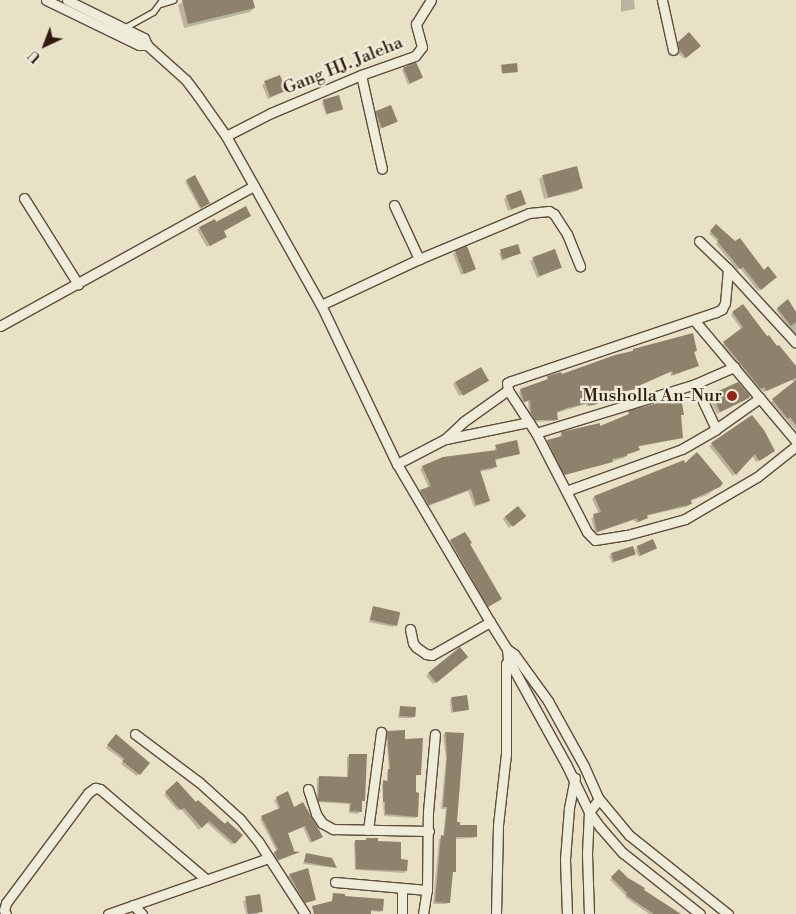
<!DOCTYPE html>
<html>
<head>
<meta charset="utf-8">
<style>
  body { margin:0 }
  #map { position:relative; width:796px; height:914px; overflow:hidden; background:#e8e1c6; font-family:"Libre Bodoni",serif }
  div>[style] { position:absolute }
  [style*='--x'] { left:calc(var(--x)*1px); top:calc(var(--y)*1px); width:calc(var(--w)*1px); rotate:calc(var(--a)*1deg) }
  .shadow>* { inset:0; background:#0003 }
  .building>* { inset:0; background:#8f826d; transform-origin:0 0 }
  .roads { filter:drop-shadow(1px 0 #5d4d3a) drop-shadow(-1px 0 #5d4d3a) drop-shadow(0 1px #5d4d3a) drop-shadow(0 -1px #5d4d3a) }
  .lane>* { height:4.5px; margin:-2.25px; padding:0 2.25px; transform-origin:2.25px; border-radius:2.25px; background:#f0ecda }
  .street>* { height:9px; margin:-4.5px; padding:0 4.5px; transform-origin:4.5px; border-radius:4.5px; background:#f0ecda }
  .dots>* { width:14px; height:14px; translate:-50% -50%; box-sizing:border-box; border:2px solid #f0ecda; border-radius:50% }
  span { translate:-50% -50%; white-space:nowrap; text-align:center; line-height:1.15; -webkit-text-stroke:4.5px #f0ecda; paint-order:stroke }
  .street-label { font-size:18px; color:#2f1c0c }
  .poi-label { font-size:18px; color:#2f1c0c }
  .right { translate:-100% -50%; text-align:right }
  .north { position:absolute; left:20px; top:20px; width:50px; height:50px; -webkit-text-stroke:4px #f0ecda; paint-order:stroke; rotate:223deg; font-size:14px; font-weight:700; line-height:20px; text-align:center; color:#2f1c0c }
  .north::after { content:''; display:block; margin:auto; width:18px; height:22px; background:#2f1c0c; clip-path:polygon(50% 0,100% 100%,50% 72%,0 100%) }
</style>
</head>
<body>
<div id="map">
  <div class="shadow">
    <i style="clip-path:polygon(252px 0,254px 8px,250px 12px,184px 28px,178px 5px,185px 0)"></i>
    <i style="clip-path:polygon(621px 0,634px 0,635px 9px,621px 12px)"></i>
    <i style="clip-path:polygon(689px 34px,699px 46px,684px 59px,677px 52px,676px 45px)"></i>
    <i style="clip-path:polygon(404px 68px,422px 78px,408px 85px,402px 70px)"></i>
    <i style="clip-path:polygon(265px 83px,285px 91px,268px 99px,262px 85px)"></i>
    <i style="clip-path:polygon(324px 101px,342px 108px,326px 115px,322px 103px)"></i>
    <i style="clip-path:polygon(376px 112px,397px 121px,378px 130px,374px 114px)"></i>
    <i style="clip-path:polygon(195px 176px,207px 204px,200px 209px,185px 182px)"></i>
    <i style="clip-path:polygon(543px 176px,581px 188px,578px 191px,544px 199px,539px 179px)"></i>
    <i style="clip-path:polygon(506px 197px,525px 204px,508px 211px,504px 199px)"></i>
    <i style="clip-path:polygon(214px 220px,223px 239px,207px 247px,197px 230px)"></i>
    <i style="clip-path:polygon(717px 226px,764px 271px,775px 277px,758px 291px,740px 268px,737px 270px,716px 244px,718px 242px,709px 234px)"></i>
    <i style="clip-path:polygon(456px 252px,474px 269px,472px 271px,461px 275px,453px 254px)"></i>
    <i style="clip-path:polygon(501px 252px,520px 253px,502px 261px,499px 254px)"></i>
    <i style="clip-path:polygon(533px 259px,561px 267px,537px 278px,530px 261px)"></i>
    <i style="clip-path:polygon(787px 301px,796px 312px,796px 336px,776px 310px)"></i>
    <i style="clip-path:polygon(733px 313px,796px 368px,796px 430px,771px 402px,794px 383px,792px 380px,764px 392px,761px 389px,758px 391px,722px 345px,742px 330px,731px 315px)"></i>
    <i style="clip-path:polygon(634px 350px,696px 350px,694px 352px,697px 366px,671px 376px,670px 372px,639px 386px,637px 389px,612px 394px,611px 399px,591px 406px,587px 406px,586px 404px,556px 413px,555px 421px,533px 422px,529px 416px,528px 401px,522px 403px,519px 392px,521px 390px,546px 381px,548px 377px,561px 376px)"></i>
    <i style="clip-path:polygon(455px 382px,485px 382px,459px 396px,453px 384px)"></i>
    <i style="clip-path:polygon(713px 395px,745px 400px,717px 414px,709px 398px)"></i>
    <i style="clip-path:polygon(629px 412px,682px 414px,680px 417px,681px 438px,637px 447px,636px 452px,626px 455px,624px 458px,562px 476px,545px 443px,547px 441px,560px 438px,561px 433px,599px 427px,627px 416px)"></i>
    <i style="clip-path:polygon(752px 417px,771px 453px,756px 462px,752px 455px,733px 476px,709px 446px)"></i>
    <i style="clip-path:polygon(496px 446px,518px 454px,494px 461px,495px 467px,493px 469px,479px 472px,489px 500px,486px 503px,474px 507px,468px 491px,426px 507px,418px 494px,429px 488px,420px 469px,423px 467px,494px 452px)"></i>
    <i style="clip-path:polygon(683px 461px,684px 465px,720px 485px,707px 495px,690px 501px,689px 506px,646px 516px,645px 519px,636px 523px,634px 520px,595px 533px,591px 518px,599px 514px,592px 499px,594px 497px)"></i>
    <i style="clip-path:polygon(505px 517px,522px 518px,509px 528px,503px 519px)"></i>
    <i style="clip-path:polygon(451px 541px,468px 545px,498px 601px,486px 608px,449px 543px)"></i>
    <i style="clip-path:polygon(638px 548px,656px 548px,639px 557px,635px 550px)"></i>
    <i style="clip-path:polygon(612px 554px,634px 554px,612px 563px,609px 556px)"></i>
    <i style="clip-path:polygon(374px 607px,395px 625px,393px 627px,369px 622px)"></i>
    <i style="clip-path:polygon(464px 659px,433px 684px,426px 676px,428px 674px)"></i>
    <i style="clip-path:polygon(452px 698px,467px 710px,451px 713px,450px 700px)"></i>
    <i style="clip-path:polygon(400px 708px,415px 716px,412px 718px,398px 718px)"></i>
    <i style="clip-path:polygon(388px 732px,404px 740px,419px 775px,415px 776px,417px 816px,415px 818px,384px 816px,382px 784px,387px 782px,387px 772px,389px 770px,386px 734px)"></i>
    <i style="clip-path:polygon(445px 733px,455px 823px,476px 836px,474px 838px,455px 839px,454px 871px,452px 874px,447px 904px,433px 904px,439px 839px,443px 837px,446px 809px,441px 809px,446px 759px,443px 735px)"></i>
    <i style="clip-path:polygon(114px 738px,148px 763px,137px 776px,121px 764px,124px 761px,106px 748px)"></i>
    <i style="clip-path:polygon(349px 755px,360px 812px,358px 814px,349px 813px,349px 804px,317px 802px,317px 779px,319px 777px,347px 780px,347px 757px)"></i>
    <i style="clip-path:polygon(177px 783px,196px 803px,241px 835px,232px 845px,206px 822px,199px 830px,181px 809px,178px 811px,164px 795px)"></i>
    <i style="clip-path:polygon(287px 793px,294px 809px,322px 837px,310px 843px,303px 827px,287px 834px,291px 852px,297px 853px,276px 862px,272px 854px,277px 852px,260px 819px,279px 810px,274px 800px)"></i>
    <i style="clip-path:polygon(376px 839px,377px 842px,399px 860px,406px 871px,404px 873px,355px 870px,354px 842px)"></i>
    <i style="clip-path:polygon(306px 855px,331px 859px,335px 868px,303px 864px)"></i>
    <i style="clip-path:polygon(307px 869px,315px 900px,303px 904px,288px 876px)"></i>
    <i style="clip-path:polygon(619px 871px,642px 890px,678px 914px,649px 914px,625px 897px,626px 896px,610px 880px)"></i>
    <i style="clip-path:polygon(334px 894px,382px 910px,380px 912px,369px 911px,369px 914px,313px 914px,331px 903px)"></i>
    <i style="clip-path:polygon(259px 896px,262px 911px,257px 914px,246px 914px,243px 901px)"></i>
  </div>
  <div class="building">
    <i style="clip-path:polygon(182px 0,253px 0,255px 8px,188px 24px)"></i>
    <i style="clip-path:polygon(689px 32px,701px 46px,686px 58px,679px 49px,678px 42px)"></i>
    <i style="left:416px;top:62px;width:17px;height:14px;rotate:66deg"></i>
    <i style="left:517px;top:63px;width:9px;height:16px;rotate:84deg"></i>
    <i style="left:280px;top:75px;width:17px;height:17px;rotate:69deg"></i>
    <i style="left:339px;top:95px;width:15px;height:17px;rotate:74deg"></i>
    <i style="left:391px;top:105px;width:18px;height:17px;rotate:68deg"></i>
    <i style="left:577px;top:166px;width:23px;height:36px;rotate:75deg"></i>
    <i style="left:195px;top:175px;width:32px;height:10px;rotate:62deg"></i>
    <i style="left:521px;top:190px;width:15px;height:16px;rotate:70deg"></i>
    <i style="clip-path:polygon(246px 206px,251px 216px,224px 231px,227px 237px,210px 246px,199px 227px,215px 219px,216px 222px)"></i>
    <i style="clip-path:polygon(716px 224px,735px 241px,740px 238px,764px 270px,768px 266px,777px 277px,761px 290px,743px 267px,740px 269px,717px 241px,719px 240px,710px 231px)"></i>
    <i style="left:518px;top:244px;width:10px;height:19px;rotate:73deg"></i>
    <i style="left:467px;top:246px;width:25px;height:13px;rotate:69deg"></i>
    <i style="left:555px;top:249px;width:20px;height:24px;rotate:70deg"></i>
    <i style="clip-path:polygon(788px 299px,796px 312px,796px 322px,791px 326px,777px 308px)"></i>
    <i style="clip-path:polygon(743px 304px,767px 336px,769px 335px,777px 346px,779px 345px,796px 366px,796px 378px,766px 391px,764px 387px,761px 389px,723px 342px,743px 327px,732px 312px)"></i>
    <i style="clip-path:polygon(693px 333px,697px 351px,694px 352px,699px 366px,673px 375px,672px 371px,640px 385px,641px 388px,613px 393px,614px 397px,594px 405px,588px 405px,588px 403px,567px 408px,557px 412px,558px 420px,535px 420px,531px 413px,530px 400px,524px 402px,520px 389px,548px 379px,547px 376px,561px 372px,562px 374px,615px 355px,633px 351px,633px 349px)"></i>
    <i style="left:481px;top:367px;width:16px;height:30px;rotate:60deg"></i>
    <i style="clip-path:polygon(796px 380px,796px 425px,790px 417px,788px 419px,772px 399px)"></i>
    <i style="clip-path:polygon(738px 382px,750px 396px,749px 398px,720px 412px,712px 394px)"></i>
    <i style="clip-path:polygon(681px 397px,684px 415px,681px 415px,683px 438px,638px 446px,640px 450px,627px 454px,627px 456px,612px 459px,613px 462px,564px 475px,547px 440px,562px 436px,561px 432px,600px 423px,600px 426px,629px 414px,628px 411px)"></i>
    <i style="clip-path:polygon(752px 415px,764px 430px,775px 451px,759px 461px,755px 454px,736px 475px,711px 443px)"></i>
    <i style="clip-path:polygon(517px 440px,520px 454px,495px 459px,497px 467px,480px 470px,490px 501px,476px 505px,471px 489px,429px 505px,420px 490px,431px 486px,422px 466px,443px 457px,497px 450px,495px 445px)"></i>
    <i style="clip-path:polygon(697px 452px,723px 483px,720px 487px,691px 500px,692px 504px,647px 515px,648px 518px,638px 522px,637px 518px,597px 532px,593px 514px,601px 512px,594px 496px,684px 460px,685px 463px)"></i>
    <i style="left:518px;top:506px;width:13px;height:17px;rotate:51deg"></i>
    <i style="clip-path:polygon(465px 532px,472px 543px,470px 544px,502px 599px,488px 607px,450px 540px)"></i>
    <i style="left:653px;top:539px;width:10px;height:18px;rotate:66deg"></i>
    <i style="left:633px;top:546px;width:9px;height:23px;rotate:72deg"></i>
    <i style="left:373px;top:606px;width:28px;height:14px;rotate:13deg"></i>
    <i style="left:460px;top:647px;width:13px;height:41px;rotate:51deg"></i>
    <i style="left:467px;top:695px;width:15px;height:16px;rotate:82deg"></i>
    <i style="left:400px;top:706px;width:16px;height:10px;rotate:4deg"></i>
    <i style="clip-path:polygon(405px 730px,405px 739px,423px 738px,421px 775px,416px 775px,416px 792px,419px 793px,418px 817px,385px 814px,385px 802px,383px 802px,383px 780px,388px 781px,388px 769px,390px 769px,387px 731px)"></i>
    <i style="clip-path:polygon(445px 732px,464px 733px,457px 822px,460px 822px,460px 825px,477px 825px,477px 837px,456px 837px,456px 872px,453px 872px,450px 903px,435px 902px,441px 835px,444px 836px,447px 807px,443px 807px,447px 756px)"></i>
    <i style="clip-path:polygon(116px 734px,150px 763px,140px 775px,122px 761px,125px 759px,107px 745px)"></i>
    <i style="clip-path:polygon(349px 754px,367px 754px,365px 801px,362px 801px,362px 812px,350px 811px,351px 803px,318px 801px,319px 776px,348px 777px)"></i>
    <i style="clip-path:polygon(177px 781px,196px 802px,198px 800px,225px 824px,227px 821px,243px 835px,235px 844px,209px 821px,202px 828px,184px 808px,181px 810px,174px 803px,165px 792px)"></i>
    <i style="clip-path:polygon(288px 791px,294px 807px,303px 802px,323px 837px,312px 842px,305px 826px,288px 833px,294px 850px,293px 851px,300px 852px,278px 860px,274px 852px,278px 850px,261px 816px,280px 808px,276px 797px)"></i>
    <i style="clip-path:polygon(366px 838px,378px 838px,378px 841px,401px 842px,401px 859px,408px 860px,407px 871px,356px 869px,355px 840px,366px 840px)"></i>
    <i style="clip-path:polygon(306px 853px,332px 858px,337px 868px,304px 862px)"></i>
    <i style="clip-path:polygon(308px 868px,316px 900px,305px 903px,289px 874px)"></i>
    <i style="clip-path:polygon(619px 869px,628px 878px,645px 888px,644px 890px,681px 914px,654px 914px,639px 904px,626px 895px,627px 893px,611px 877px)"></i>
    <i style="clip-path:polygon(333px 893px,345px 894px,345px 896px,384px 899px,383px 911px,371px 910px,371px 914px,314px 914px,312px 906px,332px 901px)"></i>
    <i style="left:260px;top:894px;width:18px;height:15px;rotate:81deg"></i>
  </div>
  <div class="roads">
    <div class="lane">
      <i style="--x:160;--y:4;--w:14;--a:-17"></i>
      <i style="--x:124;--y:28;--w:33;--a:-29"></i>
      <i style="--x:153;--y:12;--w:15;--a:-53"></i>
    </div>
    <div class="street">
      <i style="--x:46;--y:0;--w:103;--a:25.8"></i>
      <i style="--x:139;--y:45;--w:8;--a:0"></i>
      <i style="--x:67;--y:0;--w:86;--a:26.3"></i>
      <i style="--x:144;--y:38;--w:8;--a:67"></i>
      <i style="--x:147;--y:45;--w:52;--a:41.9"></i>
      <i style="--x:186;--y:80;--w:20;--a:53"></i>
      <i style="--x:198;--y:96;--w:49;--a:55"></i>
      <i style="--x:226;--y:136;--w:194;--a:60.7"></i>
      <i style="--x:321;--y:305;--w:176;--a:64.5"></i>
      <i style="--x:397;--y:464;--w:183;--a:59.5"></i>
      <i style="--x:490;--y:622;--w:32;--a:58"></i>
      <i style="--x:507;--y:649;--w:9;--a:36"></i>
      <i style="--x:514;--y:654;--w:58;--a:54.1"></i>
      <i style="--x:548;--y:701;--w:74;--a:61"></i>
      <i style="--x:584;--y:766;--w:36;--a:66"></i>
      <i style="--x:599;--y:799;--w:47;--a:50.2"></i>
      <i style="--x:629;--y:835;--w:127;--a:38.6"></i>
      <i style="--x:662;--y:0;--w:51;--a:77.6"></i>
      <i style="--x:361;--y:75;--w:96;--a:77.4"></i>
      <i style="--x:226;--y:136;--w:51;--a:-27.1"></i>
      <i style="--x:271;--y:113;--w:98;--a:-22.9"></i>
      <i style="--x:361;--y:75;--w:57;--a:-19.4"></i>
      <i style="--x:415;--y:56;--w:11;--a:-52"></i>
      <i style="--x:422;--y:47;--w:24;--a:-105"></i>
      <i style="--x:416;--y:24;--w:28;--a:-58"></i>
      <i style="--x:24;--y:198;--w:102;--a:57.9"></i>
      <i style="--x:394;--y:205;--w:60;--a:65.2"></i>
      <i style="--x:699;--y:241;--w:40;--a:44"></i>
      <i style="--x:728;--y:269;--w:100;--a:47.4"></i>
      <i style="--x:728;--y:269;--w:34;--a:95"></i>
      <i style="--x:725;--y:303;--w:7;--a:117"></i>
      <i style="--x:722;--y:309;--w:7;--a:153"></i>
      <i style="--x:716;--y:312;--w:216;--a:161.4"></i>
      <i style="--x:511;--y:381;--w:4;--a:153"></i>
      <i style="--x:507;--y:383;--w:7;--a:82"></i>
      <i style="--x:508;--y:390;--w:51;--a:56.9"></i>
      <i style="--x:536;--y:433;--w:111;--a:62.7"></i>
      <i style="--x:587;--y:532;--w:11;--a:45"></i>
      <i style="--x:595;--y:540;--w:32;--a:-9"></i>
      <i style="--x:627;--y:535;--w:60;--a:-15.4"></i>
      <i style="--x:685;--y:519;--w:83;--a:-30.3"></i>
      <i style="--x:757;--y:477;--w:50;--a:-38.5"></i>
      <i style="--x:321;--y:305;--w:108;--a:-25.1"></i>
      <i style="--x:419;--y:259;--w:119;--a:-22.7"></i>
      <i style="--x:529;--y:213;--w:20;--a:-6"></i>
      <i style="--x:549;--y:211;--w:6;--a:31"></i>
      <i style="--x:554;--y:214;--w:24;--a:57"></i>
      <i style="--x:567;--y:234;--w:35;--a:68"></i>
      <i style="--x:694;--y:320;--w:158;--a:49.9"></i>
      <i style="--x:0;--y:326;--w:290;--a:-28.9"></i>
      <i style="--x:695;--y:384;--w:50;--a:65"></i>
      <i style="--x:536;--y:433;--w:166;--a:-17.1"></i>
      <i style="--x:695;--y:384;--w:43;--a:-23.6"></i>
      <i style="--x:446;--y:439;--w:85;--a:-11.6"></i>
      <i style="--x:397;--y:464;--w:54;--a:-27.5"></i>
      <i style="--x:445;--y:439;--w:25;--a:-43"></i>
      <i style="--x:463;--y:422;--w:55;--a:-35.4"></i>
      <i style="--x:566;--y:491;--w:123;--a:-19.9"></i>
      <i style="--x:682;--y:449;--w:39;--a:-30"></i>
      <i style="--x:716;--y:429;--w:54;--a:-35.2"></i>
      <i style="--x:410;--y:629;--w:14;--a:78"></i>
      <i style="--x:413;--y:643;--w:5;--a:53"></i>
      <i style="--x:416;--y:647;--w:12;--a:35"></i>
      <i style="--x:426;--y:654;--w:6;--a:9"></i>
      <i style="--x:432;--y:655;--w:67;--a:-29.6"></i>
      <i style="--x:507;--y:649;--w:10;--a:84"></i>
      <i style="--x:508;--y:659;--w:120;--a:61.1"></i>
      <i style="--x:566;--y:764;--w:53;--a:64.4"></i>
      <i style="--x:589;--y:812;--w:19;--a:54"></i>
      <i style="--x:600;--y:827;--w:35;--a:49"></i>
      <i style="--x:623;--y:853;--w:98;--a:38.4"></i>
      <i style="--x:135;--y:734;--w:80;--a:36.9"></i>
      <i style="--x:199;--y:782;--w:55;--a:42.1"></i>
      <i style="--x:240;--y:819;--w:28;--a:51"></i>
      <i style="--x:258;--y:841;--w:87;--a:57.2"></i>
      <i style="--x:308;--y:789;--w:26;--a:72"></i>
      <i style="--x:316;--y:814;--w:11;--a:56"></i>
      <i style="--x:322;--y:823;--w:13;--a:29"></i>
      <i style="--x:333;--y:829;--w:96;--a:1.2"></i>
      <i style="--x:368;--y:830;--w:99;--a:-82.4"></i>
      <i style="--x:335;--y:882;--w:92;--a:5"></i>
      <i style="--x:402;--y:888;--w:26;--a:90"></i>
      <i style="--x:133;--y:905;--w:13;--a:45"></i>
      <i style="--x:6;--y:914;--w:4;--a:-117"></i>
      <i style="--x:4;--y:910;--w:7;--a:-74"></i>
      <i style="--x:6;--y:903;--w:137;--a:-53.3"></i>
      <i style="--x:88;--y:793;--w:9;--a:-36"></i>
      <i style="--x:95;--y:788;--w:5;--a:11"></i>
      <i style="--x:100;--y:789;--w:140;--a:40.4"></i>
      <i style="--x:108;--y:914;--w:170;--a:-19.2"></i>
      <i style="--x:423;--y:914;--w:24;--a:-81"></i>
      <i style="--x:427;--y:890;--w:78;--a:-89.3"></i>
      <i style="--x:428;--y:812;--w:78;--a:-84.9"></i>
      <i style="--x:496;--y:914;--w:89;--a:-88.7"></i>
      <i style="--x:498;--y:825;--w:71;--a:-83.6"></i>
      <i style="--x:506;--y:754;--w:90;--a:-90"></i>
      <i style="--x:506;--y:664;--w:7;--a:-63"></i>
      <i style="--x:567;--y:914;--w:55;--a:-92.1"></i>
      <i style="--x:565;--y:859;--w:51;--a:-85.5"></i>
      <i style="--x:569;--y:808;--w:31;--a:-79"></i>
      <i style="--x:589;--y:914;--w:61;--a:-91.9"></i>
      <i style="--x:587;--y:853;--w:41;--a:-87.2"></i>
      <i style="--x:589;--y:812;--w:16;--a:-52"></i>
    </div>
  </div>
  <div class="dots">
    <i style="left:732px;top:396px;background:#8f2418"></i>
  </div>
  <div class="street-label">
    <span style="left:343px;top:66px;rotate:-22deg">Gang HJ. Jaleha</span>
  </div>
  <div class="poi-label">
    <span class="right" style="left:722px;top:396px">Musholla An-Nur</span>
  </div>
  <div class="north">U</div>
</div>
</body>
</html>
